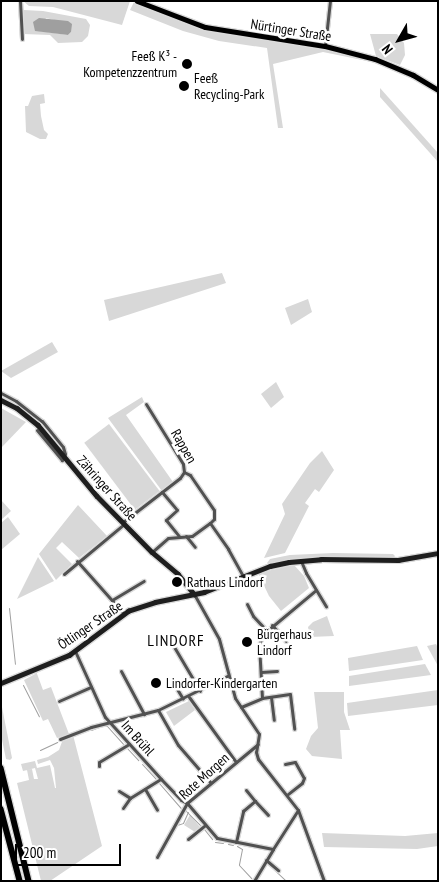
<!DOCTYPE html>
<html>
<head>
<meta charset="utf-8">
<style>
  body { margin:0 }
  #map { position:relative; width:439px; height:882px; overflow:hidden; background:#fff; font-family:"PT Sans Narrow",sans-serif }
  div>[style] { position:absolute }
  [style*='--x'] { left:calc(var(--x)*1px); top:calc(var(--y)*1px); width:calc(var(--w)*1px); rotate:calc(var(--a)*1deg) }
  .green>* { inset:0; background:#d8d8d8; transform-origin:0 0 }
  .water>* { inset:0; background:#9f9f9f }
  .stream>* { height:1px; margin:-0.5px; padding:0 0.5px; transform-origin:0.5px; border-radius:0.5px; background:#9f9f9f }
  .roads { filter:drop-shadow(1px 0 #dbdbdb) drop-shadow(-1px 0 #dbdbdb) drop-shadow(0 1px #dbdbdb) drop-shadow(0 -1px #dbdbdb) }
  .street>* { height:3px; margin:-1.5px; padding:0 1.5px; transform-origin:1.5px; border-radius:1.5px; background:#515151 }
  .secondary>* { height:4.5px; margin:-2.25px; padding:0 2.25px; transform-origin:2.25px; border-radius:2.25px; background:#1e1e1e }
  .primary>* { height:5px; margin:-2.5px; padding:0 2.5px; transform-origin:2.5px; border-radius:2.5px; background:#000 }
  .highway>* { height:5.5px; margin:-2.75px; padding:0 2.75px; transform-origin:2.75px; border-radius:2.75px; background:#000 }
  .dots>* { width:14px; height:14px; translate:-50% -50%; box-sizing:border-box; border:2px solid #fff; border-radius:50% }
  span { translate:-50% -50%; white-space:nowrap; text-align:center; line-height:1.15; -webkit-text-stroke:5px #fff; paint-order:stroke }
  .street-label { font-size:14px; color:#000 }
  .poi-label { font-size:14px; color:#000 }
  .right { translate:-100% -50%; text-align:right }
  .left { translate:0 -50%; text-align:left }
  .quarter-label { font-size:16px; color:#000; letter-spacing:1px }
  .frame { position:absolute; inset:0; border:2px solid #000; pointer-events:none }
  .north { position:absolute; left:374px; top:15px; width:50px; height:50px; -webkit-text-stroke:4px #fff; paint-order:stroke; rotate:232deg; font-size:14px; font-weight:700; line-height:20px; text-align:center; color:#000 }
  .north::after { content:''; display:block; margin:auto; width:18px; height:22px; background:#000; clip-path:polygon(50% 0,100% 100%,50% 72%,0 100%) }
  .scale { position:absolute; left:15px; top:844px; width:106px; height:22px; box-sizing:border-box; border:2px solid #000; border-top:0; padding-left:6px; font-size:15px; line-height:18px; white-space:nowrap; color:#000; -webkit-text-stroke:4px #fff; paint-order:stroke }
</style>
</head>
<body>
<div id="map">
  <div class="green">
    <i style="clip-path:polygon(23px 1px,130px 1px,122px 25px,53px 7px,29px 6px)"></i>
    <i style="clip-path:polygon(134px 2px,201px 28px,324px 48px,373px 60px,372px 62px,323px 52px,273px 64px,283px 128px,278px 128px,267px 48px,219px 41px,183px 31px,130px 10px)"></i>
    <i style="clip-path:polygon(evenodd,24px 10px,43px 11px,86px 19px,90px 25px,88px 36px,82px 42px,58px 43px,50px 35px,23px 34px,22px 12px,24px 10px,46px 18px,58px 21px,71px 28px,71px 32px,68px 35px,40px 31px,46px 18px)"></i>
    <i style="clip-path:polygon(370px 34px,397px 34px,404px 43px,405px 55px,400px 65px,376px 56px)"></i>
    <i style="clip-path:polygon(380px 88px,438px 153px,438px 162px,380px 97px)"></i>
    <i style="clip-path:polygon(44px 94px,45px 103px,40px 104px,41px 116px,44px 130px,48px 134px,46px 139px,40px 139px,26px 132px,25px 106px,28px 106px,32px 96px)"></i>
    <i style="clip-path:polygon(222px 273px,226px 283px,109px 321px,104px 300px)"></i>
    <i style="clip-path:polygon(308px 299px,312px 312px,291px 325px,285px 308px)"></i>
    <i style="clip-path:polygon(52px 342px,58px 352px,11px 378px,1px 371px)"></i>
    <i style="clip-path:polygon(276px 382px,284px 397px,271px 408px,261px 394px)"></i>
    <i style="clip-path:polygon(142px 397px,144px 402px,126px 415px,173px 482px,162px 491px,108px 418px)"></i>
    <i style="clip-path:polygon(1px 408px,26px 422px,1px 448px)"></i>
    <i style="left:109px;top:424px;width:84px;height:31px;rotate:53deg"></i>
    <i style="clip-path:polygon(322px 451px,334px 470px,319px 492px,315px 489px,305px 503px,309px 506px,285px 553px,264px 558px,285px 514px,282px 504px,310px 463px)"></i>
    <i style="clip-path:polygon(1px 500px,11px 511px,1px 520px)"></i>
    <i style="clip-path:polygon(78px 505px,107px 536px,79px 558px,62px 542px,56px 548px,72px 564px,56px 580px,39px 554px)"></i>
    <i style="clip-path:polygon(8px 517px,20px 534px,1px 550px,1px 523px)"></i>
    <i style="clip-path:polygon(333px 553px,393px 554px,395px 556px,393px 559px,284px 561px,269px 564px,267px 563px,270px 559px,290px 555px)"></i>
    <i style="clip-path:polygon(38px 557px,54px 581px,17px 599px)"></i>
    <i style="clip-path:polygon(294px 565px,304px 576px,309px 588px,281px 611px,269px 596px,258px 573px)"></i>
    <i style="clip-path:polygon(327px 616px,334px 636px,310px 637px,308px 627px,313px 622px)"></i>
    <i style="clip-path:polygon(436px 644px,438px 648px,438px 666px,427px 646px)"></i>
    <i style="clip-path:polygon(417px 646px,423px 660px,349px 671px,348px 658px)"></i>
    <i style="clip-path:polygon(425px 664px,431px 675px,349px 686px,349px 676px)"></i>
    <i style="clip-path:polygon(36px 671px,43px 690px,51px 687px,69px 734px,57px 738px,48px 719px,43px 721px,24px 680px,35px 674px)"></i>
    <i style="clip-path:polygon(438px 690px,438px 705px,348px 716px,347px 703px)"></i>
    <i style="clip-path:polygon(314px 692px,344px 692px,344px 712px,350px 730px,340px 730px,342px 759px,312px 756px,306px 749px,311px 736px,318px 728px)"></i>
    <i style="clip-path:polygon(189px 701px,195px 710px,174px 726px,166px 712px)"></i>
    <i style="clip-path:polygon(1px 702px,12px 758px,10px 760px,6px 759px,1px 735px)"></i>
    <i style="clip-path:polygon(73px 735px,102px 846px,50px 881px,41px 881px,17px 783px,29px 780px,27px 770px,32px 769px,34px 779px,38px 779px,35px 768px,23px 771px,21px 764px,35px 761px,37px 768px,50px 765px,55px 788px,56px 788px,54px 768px,50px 760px,38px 764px,37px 760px,48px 757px,59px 750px,63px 739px)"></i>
    <i style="clip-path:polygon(190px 815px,200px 827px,195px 832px,184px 825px)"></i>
    <i style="clip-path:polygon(322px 833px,405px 836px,438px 833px,438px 846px,417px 849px,324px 847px)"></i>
  </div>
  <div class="water">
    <i style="clip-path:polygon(39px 18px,68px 21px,72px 24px,71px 32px,68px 35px,35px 31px,33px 22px)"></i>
  </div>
  <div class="stream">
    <i style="--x:9;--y:608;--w:56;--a:83.9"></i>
    <i style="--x:23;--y:685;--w:35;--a:63"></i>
    <i style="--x:104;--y:726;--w:3;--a:0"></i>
    <i style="--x:107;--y:726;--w:24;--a:48"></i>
    <i style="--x:91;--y:730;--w:9;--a:-21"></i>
    <i style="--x:126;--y:747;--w:18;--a:47"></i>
    <i style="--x:40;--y:750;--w:19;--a:-25"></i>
    <i style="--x:142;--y:764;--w:21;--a:47"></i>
    <i style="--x:159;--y:783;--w:33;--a:49"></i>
    <i style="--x:185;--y:810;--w:21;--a:45"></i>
    <i style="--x:204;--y:829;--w:13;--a:51"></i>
    <i style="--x:174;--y:830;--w:6;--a:-59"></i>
    <i style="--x:177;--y:825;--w:6;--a:-18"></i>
    <i style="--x:183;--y:823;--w:12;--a:-66"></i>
    <i style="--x:215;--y:842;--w:8;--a:7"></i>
    <i style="--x:228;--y:844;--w:5;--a:11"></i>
    <i style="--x:237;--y:846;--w:6;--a:31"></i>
    <i style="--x:242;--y:849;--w:16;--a:101"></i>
    <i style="--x:239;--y:865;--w:18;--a:47"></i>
    <i style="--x:165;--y:847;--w:15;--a:-62"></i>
    <i style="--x:159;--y:857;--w:6;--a:-59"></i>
    <i style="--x:268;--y:864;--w:25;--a:43"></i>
  </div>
  <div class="roads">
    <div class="street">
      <i style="--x:20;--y:1;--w:38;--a:87"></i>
      <i style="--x:325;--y:46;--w:45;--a:-83.7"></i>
      <i style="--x:1;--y:393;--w:17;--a:28"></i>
      <i style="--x:16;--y:401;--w:33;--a:38"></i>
      <i style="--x:42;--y:421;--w:33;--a:51"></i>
      <i style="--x:63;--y:447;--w:7;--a:74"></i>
      <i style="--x:65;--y:454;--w:7;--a:117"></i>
      <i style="--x:62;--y:460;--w:39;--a:-130"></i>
      <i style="--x:146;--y:404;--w:70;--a:58.3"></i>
      <i style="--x:183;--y:464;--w:8;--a:83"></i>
      <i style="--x:184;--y:472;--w:7;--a:27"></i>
      <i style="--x:190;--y:475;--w:42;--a:55.6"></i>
      <i style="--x:214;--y:510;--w:9;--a:90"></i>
      <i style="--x:214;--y:519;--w:6;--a:135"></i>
      <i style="--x:162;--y:492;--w:23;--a:50"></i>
      <i style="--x:177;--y:510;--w:15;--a:138"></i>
      <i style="--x:166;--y:520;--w:21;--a:51"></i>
      <i style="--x:123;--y:522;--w:72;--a:-37.7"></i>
      <i style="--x:180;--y:478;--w:7;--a:-56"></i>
      <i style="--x:186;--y:536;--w:14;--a:51"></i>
      <i style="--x:152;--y:552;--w:21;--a:-41"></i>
      <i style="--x:168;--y:538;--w:24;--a:-5"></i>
      <i style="--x:192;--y:536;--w:22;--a:-36"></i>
      <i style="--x:210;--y:523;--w:32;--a:55"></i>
      <i style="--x:228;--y:549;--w:31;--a:61"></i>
      <i style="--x:77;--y:561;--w:71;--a:48.4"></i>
      <i style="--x:301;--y:561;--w:13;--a:67"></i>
      <i style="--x:306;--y:573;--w:39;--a:59"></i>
      <i style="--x:64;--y:574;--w:78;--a:-39.8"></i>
      <i style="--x:194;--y:594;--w:51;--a:60.9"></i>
      <i style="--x:219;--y:639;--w:61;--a:74.8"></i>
      <i style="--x:235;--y:698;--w:43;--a:56.3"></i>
      <i style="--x:259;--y:734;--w:18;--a:99"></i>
      <i style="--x:256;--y:752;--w:7;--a:74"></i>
      <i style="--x:258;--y:759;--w:65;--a:51.9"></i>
      <i style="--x:298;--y:810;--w:76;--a:69.9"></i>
      <i style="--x:112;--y:600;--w:37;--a:-31"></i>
      <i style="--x:247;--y:604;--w:13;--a:63"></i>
      <i style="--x:253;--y:616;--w:19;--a:47"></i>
      <i style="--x:272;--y:625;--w:21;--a:49"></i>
      <i style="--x:170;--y:640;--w:59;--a:59.5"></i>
      <i style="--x:75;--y:651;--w:72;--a:65.6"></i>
      <i style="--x:105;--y:717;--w:84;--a:47.9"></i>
      <i style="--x:161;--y:779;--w:29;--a:46"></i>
      <i style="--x:181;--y:800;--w:7;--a:27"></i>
      <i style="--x:187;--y:803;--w:46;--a:49.4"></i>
      <i style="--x:217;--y:838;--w:57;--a:11.1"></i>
      <i style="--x:273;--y:849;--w:46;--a:-57.3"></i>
      <i style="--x:260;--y:651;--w:14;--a:-4"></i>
      <i style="--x:121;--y:671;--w:49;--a:61.9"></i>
      <i style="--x:261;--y:672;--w:16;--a:-4"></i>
      <i style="--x:174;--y:684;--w:17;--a:59"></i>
      <i style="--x:189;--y:697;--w:80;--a:54.1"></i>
      <i style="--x:271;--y:697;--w:23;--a:83"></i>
      <i style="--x:262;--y:698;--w:53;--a:-93.2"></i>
      <i style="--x:259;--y:645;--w:10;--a:-73"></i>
      <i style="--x:262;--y:635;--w:70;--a:-39.8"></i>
      <i style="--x:59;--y:701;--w:35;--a:-24"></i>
      <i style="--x:241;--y:707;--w:23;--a:-23"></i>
      <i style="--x:262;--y:698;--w:28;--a:-8"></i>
      <i style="--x:290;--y:694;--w:35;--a:83"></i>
      <i style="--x:158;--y:710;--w:40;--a:60.3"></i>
      <i style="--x:178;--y:745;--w:49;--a:49.1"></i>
      <i style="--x:60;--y:739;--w:33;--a:-21"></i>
      <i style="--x:91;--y:727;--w:69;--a:-14.2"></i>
      <i style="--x:158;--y:710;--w:77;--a:-26.2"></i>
      <i style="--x:285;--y:764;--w:10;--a:-11"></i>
      <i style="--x:295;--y:762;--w:18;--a:61"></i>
      <i style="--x:304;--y:778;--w:5;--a:112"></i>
      <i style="--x:302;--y:783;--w:18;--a:142"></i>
      <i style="--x:99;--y:766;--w:4;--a:-90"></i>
      <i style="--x:99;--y:762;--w:35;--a:-31"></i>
      <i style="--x:145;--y:789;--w:24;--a:60"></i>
      <i style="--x:246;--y:790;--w:14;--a:51"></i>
      <i style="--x:119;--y:791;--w:13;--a:32"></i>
      <i style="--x:130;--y:798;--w:36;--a:-32"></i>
      <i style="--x:123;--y:808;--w:12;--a:-55"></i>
      <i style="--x:188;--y:839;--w:22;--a:-39"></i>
      <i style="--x:236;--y:842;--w:32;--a:-77"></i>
      <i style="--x:243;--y:811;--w:16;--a:-40"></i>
      <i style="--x:255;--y:801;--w:19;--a:47"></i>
      <i style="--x:157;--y:857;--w:62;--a:-60.9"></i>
      <i style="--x:187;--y:803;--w:92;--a:-39.7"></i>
      <i style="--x:266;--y:860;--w:16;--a:40"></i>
      <i style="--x:254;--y:881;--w:37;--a:-59"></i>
    </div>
    <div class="secondary">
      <i style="--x:1;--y:400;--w:18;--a:27"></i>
      <i style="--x:17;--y:408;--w:27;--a:39"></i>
      <i style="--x:38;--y:425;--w:92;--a:50.3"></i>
      <i style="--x:97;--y:496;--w:78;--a:45.5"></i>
      <i style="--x:152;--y:552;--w:34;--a:40"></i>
      <i style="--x:178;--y:574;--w:26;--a:51"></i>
      <i style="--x:1;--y:683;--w:74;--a:-22.4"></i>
      <i style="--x:69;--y:655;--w:74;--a:-36.7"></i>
      <i style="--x:128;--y:611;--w:28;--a:-18"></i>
      <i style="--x:155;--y:602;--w:50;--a:-11.5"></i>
      <i style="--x:204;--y:592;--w:71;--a:-21.5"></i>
      <i style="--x:270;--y:566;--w:19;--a:-12"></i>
      <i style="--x:289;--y:562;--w:32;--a:-5"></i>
      <i style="--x:321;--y:559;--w:77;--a:0.7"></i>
      <i style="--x:398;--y:560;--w:41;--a:-9.9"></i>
    </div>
    <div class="primary">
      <i style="--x:137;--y:1;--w:73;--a:20.9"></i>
      <i style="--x:205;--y:27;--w:121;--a:9"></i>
      <i style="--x:325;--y:46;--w:52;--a:14.6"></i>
      <i style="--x:375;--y:59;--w:41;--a:22.8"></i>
      <i style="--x:413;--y:75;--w:29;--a:31"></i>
    </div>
    <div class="highway">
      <i style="--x:1;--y:768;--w:116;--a:76.1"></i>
      <i style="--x:1;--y:809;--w:74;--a:75.2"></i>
    </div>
  </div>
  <div class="dots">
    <i style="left:187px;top:64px;background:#000"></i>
    <i style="left:184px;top:86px;background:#000"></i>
    <i style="left:177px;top:582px;background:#000"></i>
    <i style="left:247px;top:642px;background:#000"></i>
    <i style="left:156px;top:683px;background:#000"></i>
  </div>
  <div class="street-label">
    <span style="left:291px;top:30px;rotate:9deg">Nürtinger Straße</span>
    <span style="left:184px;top:446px;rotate:60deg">Rappen</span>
    <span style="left:107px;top:488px;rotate:48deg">Zähringer Straße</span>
    <span style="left:90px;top:625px;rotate:-34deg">Ötlinger Straße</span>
    <span style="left:138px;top:738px;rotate:48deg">Im Brühl</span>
    <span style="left:204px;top:776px;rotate:-42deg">Rote Morgen</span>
  </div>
  <div class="poi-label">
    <span class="right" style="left:177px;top:64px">Feeß K³ -<br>Kompetenzzentrum</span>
    <span class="left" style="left:194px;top:86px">Feeß<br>Recycling-Park</span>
    <span class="left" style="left:187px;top:582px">Rathaus Lindorf</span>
    <span class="left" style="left:257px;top:642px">Bürgerhaus<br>Lindorf</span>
    <span class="left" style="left:166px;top:683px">Lindorfer-Kindergarten</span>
  </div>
  <div class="quarter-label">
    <span style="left:176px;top:640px">LINDORF</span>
  </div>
  <div class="frame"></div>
  <div class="north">N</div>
  <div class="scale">200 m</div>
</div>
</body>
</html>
